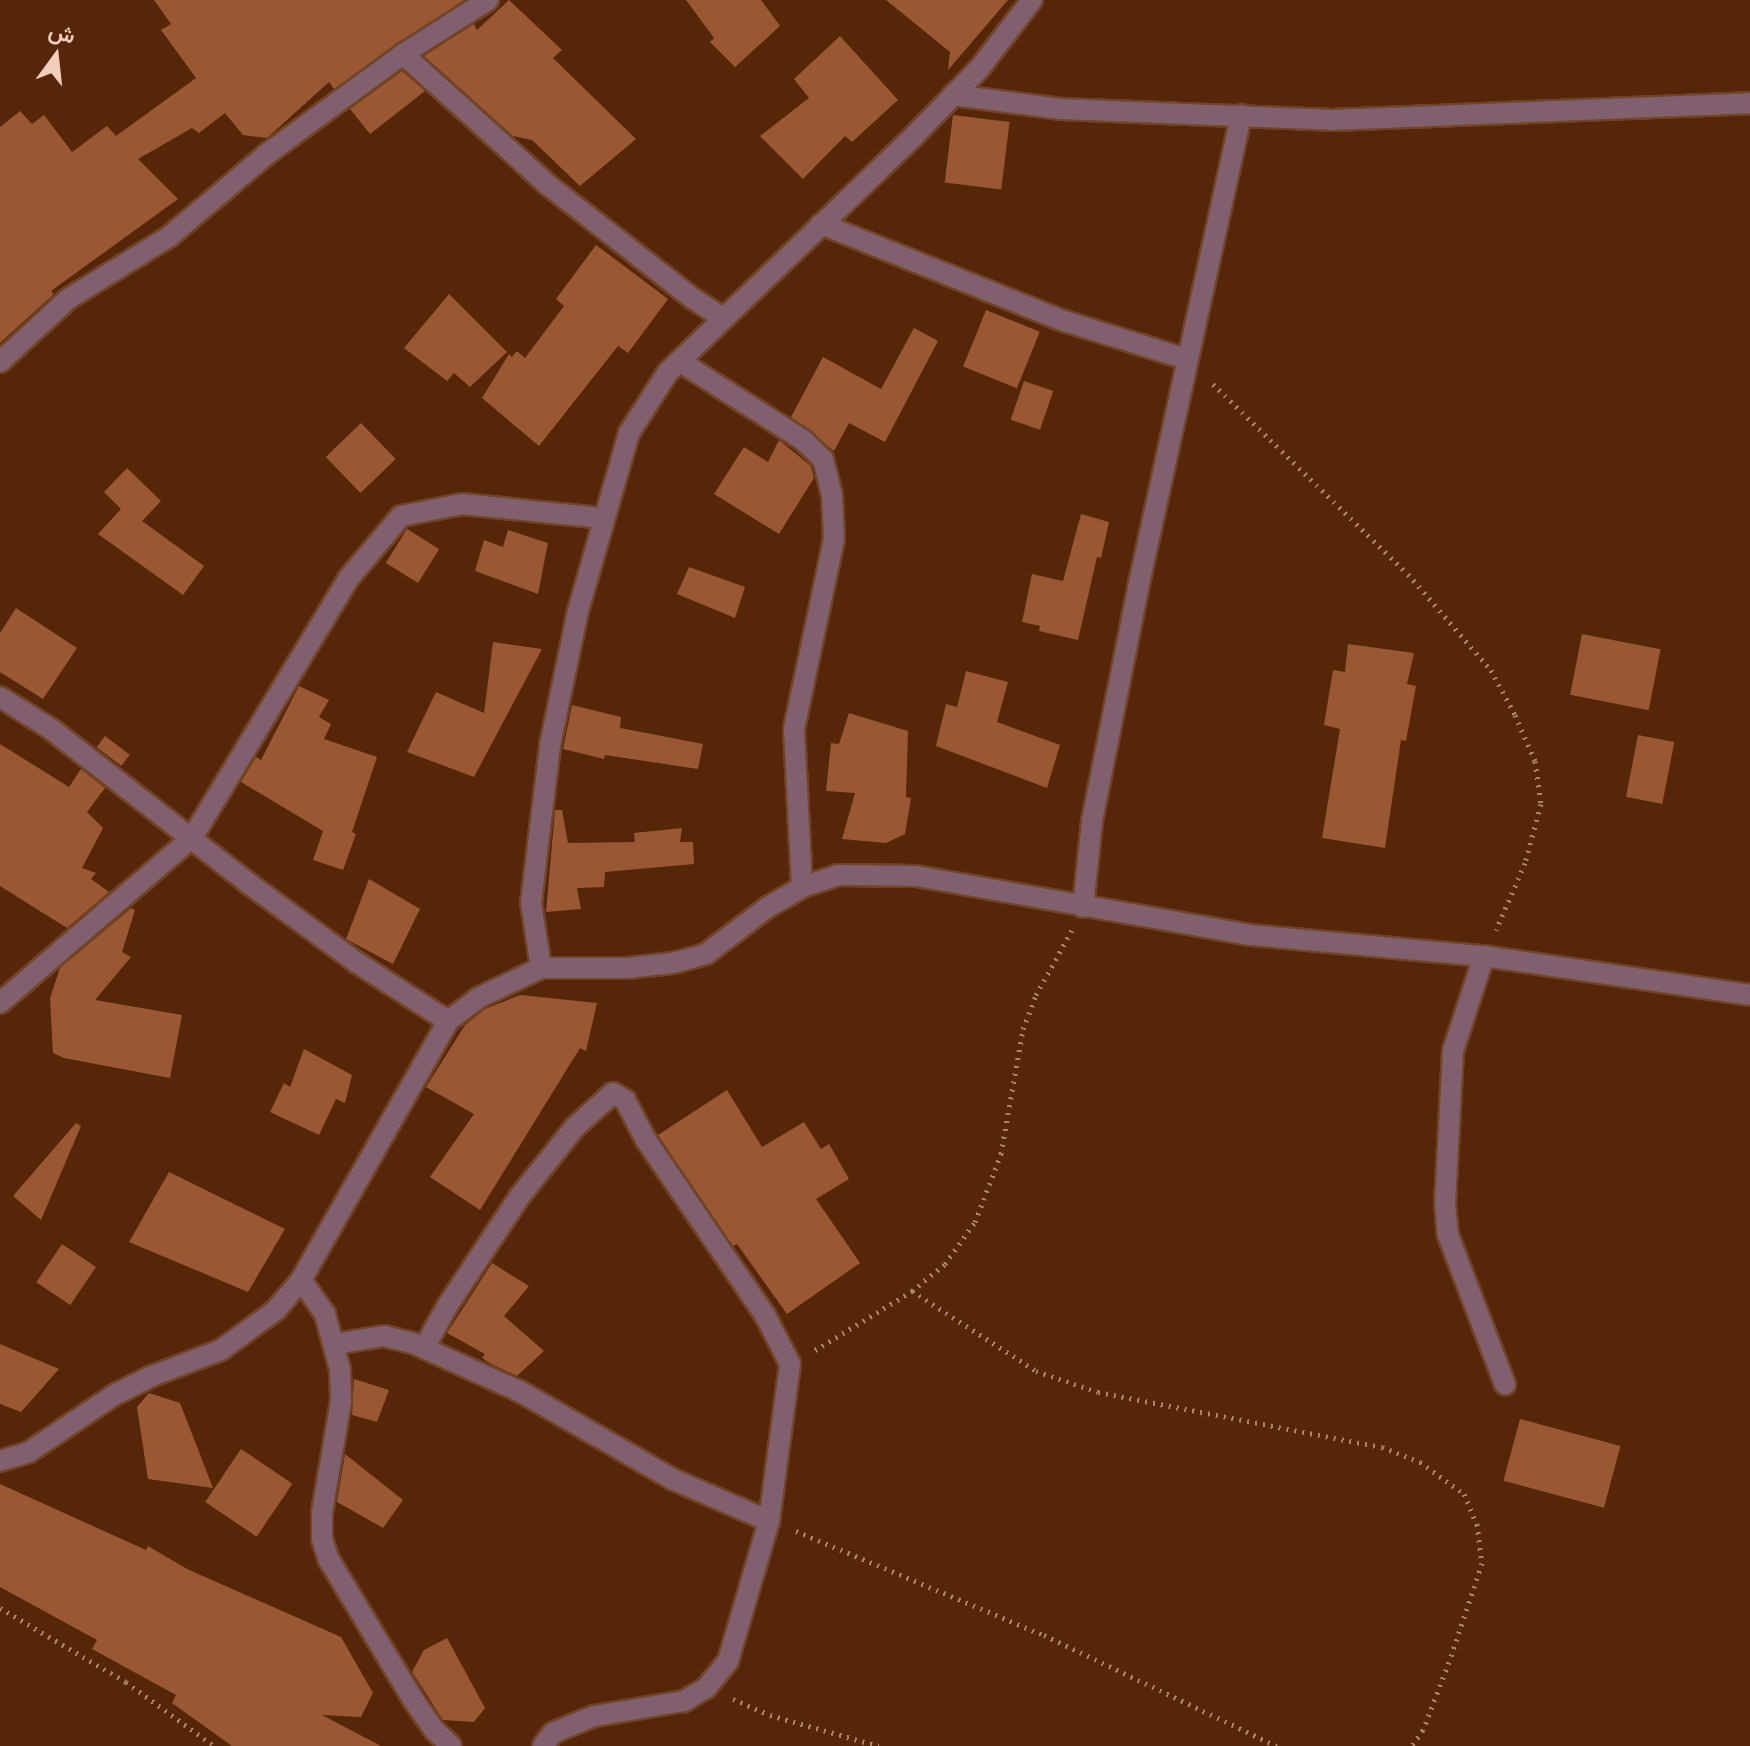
<!DOCTYPE html>
<html>
<head>
<meta charset="utf-8">
<style>
  body { margin:0 }
  #map { position:relative; width:1750px; height:1746px; overflow:hidden; background:#552607; font-family:"IBM Plex Sans",Vazirmatn,sans-serif }
  div>[style] { position:absolute }
  [style*='--x'] { left:calc(var(--x)*1px); top:calc(var(--y)*1px); width:calc(var(--w)*1px); rotate:calc(var(--a)*1deg) }
  .building>* { inset:0; background:#9a5832; transform-origin:0 0 }
  .path>* { height:5px; margin-top:-2.5px; transform-origin:0; background:repeating-linear-gradient(90deg,#ac8269 0 2px,transparent 0 8px) }
  .roads { filter:drop-shadow(2px 0 #724427) drop-shadow(-2px 0 #724427) drop-shadow(0 2px #724427) drop-shadow(0 -2px #724427) }
  .minor>* { height:20px; margin:-10px; padding:0 10px; transform-origin:10px; border-radius:10px; background:#80606f }
  span { translate:-50% -50%; white-space:nowrap; text-align:center; line-height:1.15; -webkit-text-stroke:6px #552607; paint-order:stroke }
  .north { position:absolute; left:16px; top:16px; width:80px; height:80px; -webkit-text-stroke:6px #552607; paint-order:stroke; rotate:15deg; font-size:22px; font-weight:700; line-height:32px; text-align:center; color:#f4ceba }
  .north::after { content:''; display:block; margin:auto; width:28px; height:36px; background:#f4ceba; clip-path:polygon(50% 0,100% 100%,50% 72%,0 100%) }
</style>
</head>
<body>
<div id="map">
  <div class="building">
    <i style="clip-path:polygon(154px 0,464px 0,334px 89px,329px 82px,267px 138px,243px 135px,225px 113px,199px 133px,192px 128px,138px 159px,178px 199px,51px 291px,54px 294px,0 343px,0 127px,20px 111px,32px 124px,44px 115px,72px 152px,107px 126px,116px 136px,196px 78px,161px 30px,171px 24px)"></i>
    <i style="clip-path:polygon(509px 0,562px 50px,553px 58px,636px 139px,580px 186px,532px 140px,513px 136px,424px 56px,474px 24px,477px 30px)"></i>
    <i style="clip-path:polygon(686px 0,761px 0,780px 26px,735px 67px,710px 42px,714px 38px)"></i>
    <i style="clip-path:polygon(886px 0,1008px 0,948px 70px,950px 52px)"></i>
    <i style="clip-path:polygon(840px 36px,898px 100px,852px 142px,845px 136px,803px 179px,760px 136px,809px 98px,794px 79px)"></i>
    <i style="clip-path:polygon(402px 71px,425px 91px,370px 134px,350px 109px)"></i>
    <i style="left:953px;top:115px;width:57px;height:68px;rotate:7deg"></i>
    <i style="clip-path:polygon(596px 245px,668px 299px,628px 353px,618px 346px,539px 446px,482px 398px,509px 354px,512px 357px,517px 351px,525px 358px,564px 306px,556px 299px)"></i>
    <i style="clip-path:polygon(449px 294px,507px 352px,470px 387px,454px 373px,447px 381px,404px 348px)"></i>
    <i style="left:986px;top:310px;width:58px;height:61px;rotate:22deg"></i>
    <i style="clip-path:polygon(914px 328px,938px 341px,885px 442px,849px 423px,834px 451px,791px 417px,823px 357px,881px 389px)"></i>
    <i style="left:1024px;top:381px;width:31px;height:41px;rotate:19deg"></i>
    <i style="left:361px;top:423px;width:50px;height:49px;rotate:46deg"></i>
    <i style="clip-path:polygon(779px 440px,811px 466px,814px 478px,779px 534px,714px 494px,744px 447px,768px 462px)"></i>
    <i style="clip-path:polygon(127px 468px,161px 501px,142px 521px,204px 566px,183px 595px,98px 534px,121px 509px,104px 492px)"></i>
    <i style="clip-path:polygon(1081px 514px,1109px 522px,1101px 558px,1097px 557px,1078px 640px,1039px 631px,1040px 626px,1022px 622px,1032px 574px,1063px 581px)"></i>
    <i style="left:407px;top:529px;width:38px;height:40px;rotate:32deg"></i>
    <i style="clip-path:polygon(508px 530px,548px 543px,538px 594px,475px 571px,484px 540px,503px 547px)"></i>
    <i style="clip-path:polygon(689px 567px,745px 587px,735px 618px,677px 594px)"></i>
    <i style="clip-path:polygon(16px 608px,77px 648px,43px 699px,0 672px,0 633px)"></i>
    <i style="left:1582px;top:634px;width:80px;height:62px;rotate:11deg"></i>
    <i style="clip-path:polygon(493px 642px,542px 649px,474px 777px,407px 752px,436px 692px,484px 713px)"></i>
    <i style="clip-path:polygon(1348px 644px,1414px 653px,1407px 684px,1416px 686px,1406px 741px,1401px 740px,1385px 848px,1322px 838px,1340px 729px,1324px 725px,1333px 670px,1345px 672px)"></i>
    <i style="clip-path:polygon(966px 671px,1008px 682px,997px 722px,1060px 745px,1047px 788px,936px 746px,946px 704px,957px 707px)"></i>
    <i style="clip-path:polygon(299px 686px,329px 700px,319px 717px,331px 724px,324px 739px,377px 757px,352px 832px,356px 834px,343px 870px,313px 860px,323px 831px,241px 782px,256px 757px,261px 760px)"></i>
    <i style="clip-path:polygon(572px 705px,621px 717px,620px 728px,703px 744px,698px 769px,605px 755px,604px 759px,563px 749px)"></i>
    <i style="clip-path:polygon(849px 713px,908px 731px,906px 797px,911px 798px,905px 834px,886px 843px,842px 839px,855px 793px,826px 791px,831px 743px,839px 744px)"></i>
    <i style="left:1638px;top:735px;width:37px;height:63px;rotate:11deg"></i>
    <i style="left:105px;top:736px;width:31px;height:14px;rotate:37deg"></i>
    <i style="clip-path:polygon(0 744px,69px 787px,81px 769px,105px 788px,87px 812px,103px 828px,82px 868px,96px 873px,91px 879px,109px 892px,67px 928px,0 886px)"></i>
    <i style="clip-path:polygon(555px 810px,562px 810px,568px 843px,635px 842px,634px 833px,682px 828px,680px 842px,693px 842px,694px 864px,605px 872px,604px 887px,577px 888px,581px 909px,546px 912px)"></i>
    <i style="clip-path:polygon(369px 879px,420px 909px,393px 964px,346px 939px)"></i>
    <i style="clip-path:polygon(131px 908px,135px 910px,122px 952px,131px 957px,95px 1000px,182px 1015px,170px 1078px,64px 1058px,53px 1053px,50px 998px,60px 968px)"></i>
    <i style="clip-path:polygon(520px 995px,597px 1003px,586px 1051px,580px 1048px,480px 1210px,430px 1177px,474px 1114px,426px 1087px,465px 1025px,485px 1009px)"></i>
    <i style="clip-path:polygon(304px 1049px,352px 1075px,345px 1103px,336px 1099px,319px 1135px,270px 1112px,284px 1083px,290px 1087px)"></i>
    <i style="clip-path:polygon(727px 1090px,762px 1147px,804px 1122px,821px 1149px,829px 1144px,849px 1179px,816px 1199px,860px 1263px,787px 1314px,737px 1244px,733px 1246px,658px 1135px)"></i>
    <i style="clip-path:polygon(76px 1123px,81px 1126px,41px 1220px,13px 1196px)"></i>
    <i style="clip-path:polygon(169px 1172px,285px 1229px,248px 1292px,129px 1242px)"></i>
    <i style="left:62px;top:1244px;width:41px;height:46px;rotate:34deg"></i>
    <i style="clip-path:polygon(492px 1263px,529px 1286px,504px 1316px,544px 1351px,517px 1376px,491px 1364px,482px 1358px,485px 1354px,447px 1333px)"></i>
    <i style="clip-path:polygon(0 1344px,59px 1369px,21px 1412px,0 1404px)"></i>
    <i style="clip-path:polygon(354px 1379px,389px 1390px,377px 1422px,352px 1415px)"></i>
    <i style="clip-path:polygon(149px 1393px,180px 1403px,213px 1488px,148px 1479px,137px 1407px)"></i>
    <i style="left:1520px;top:1419px;width:104px;height:64px;rotate:15deg"></i>
    <i style="left:241px;top:1449px;width:62px;height:64px;rotate:34deg"></i>
    <i style="clip-path:polygon(345px 1454px,403px 1500px,383px 1528px,337px 1502px)"></i>
    <i style="clip-path:polygon(0 1484px,146px 1550px,148px 1546px,187px 1569px,341px 1637px,373px 1693px,361px 1717px,322px 1715px,381px 1746px,232px 1746px,172px 1703px,176px 1695px,92px 1649px,97px 1640px,0 1587px)"></i>
    <i style="clip-path:polygon(447px 1638px,485px 1708px,474px 1722px,443px 1720px,412px 1672px,424px 1650px)"></i>
  </div>
  <div class="path">
    <i style="--x:1213;--y:384;--w:272;--a:44.3"></i>
    <i style="--x:1408;--y:574;--w:127;--a:49.2"></i>
    <i style="--x:1491;--y:670;--w:51;--a:61.9"></i>
    <i style="--x:1515;--y:715;--w:50;--a:66.5"></i>
    <i style="--x:1535;--y:761;--w:43;--a:82.1"></i>
    <i style="--x:1541;--y:804;--w:61;--a:105.2"></i>
    <i style="--x:1525;--y:863;--w:73;--a:113.4"></i>
    <i style="--x:912;--y:1291;--w:148;--a:32.8"></i>
    <i style="--x:1036;--y:1371;--w:65;--a:18.7"></i>
    <i style="--x:1098;--y:1392;--w:289;--a:11"></i>
    <i style="--x:1382;--y:1447;--w:41;--a:21.5"></i>
    <i style="--x:1420;--y:1462;--w:54;--a:36"></i>
    <i style="--x:1464;--y:1494;--w:33;--a:67"></i>
    <i style="--x:1477;--y:1524;--w:39;--a:83"></i>
    <i style="--x:1482;--y:1563;--w:104;--a:108.4"></i>
    <i style="--x:1449;--y:1662;--w:73;--a:110.9"></i>
    <i style="--x:1423;--y:1730;--w:19;--a:125"></i>
    <i style="--x:815;--y:1350;--w:114;--a:-31.3"></i>
    <i style="--x:912;--y:1291;--w:43;--a:-39.3"></i>
    <i style="--x:945;--y:1264;--w:52;--a:-54.5"></i>
    <i style="--x:975;--y:1222;--w:73;--a:-69.1"></i>
    <i style="--x:1001;--y:1154;--w:127;--a:-80"></i>
    <i style="--x:1023;--y:1029;--w:36;--a:-69"></i>
    <i style="--x:1036;--y:995;--w:74;--a:-61"></i>
    <i style="--x:796;--y:1531;--w:269;--a:22.8"></i>
    <i style="--x:1044;--y:1635;--w:258;--a:25.5"></i>
    <i style="--x:0;--y:1608;--w:146;--a:30.4"></i>
    <i style="--x:126;--y:1682;--w:109;--a:36"></i>
    <i style="--x:733;--y:1699;--w:40;--a:23.4"></i>
    <i style="--x:770;--y:1715;--w:113;--a:15.9"></i>
  </div>
  <div class="roads">
    <div class="minor">
      <i style="--x:403;--y:54;--w:195;--a:42.1"></i>
      <i style="--x:548;--y:185;--w:183;--a:38.1"></i>
      <i style="--x:692;--y:298;--w:37;--a:33"></i>
      <i style="--x:953;--y:95;--w:109;--a:7.4"></i>
      <i style="--x:1061;--y:109;--w:271;--a:2.3"></i>
      <i style="--x:1332;--y:120;--w:418;--a:-2.3"></i>
      <i style="--x:821;--y:224;--w:262;--a:21.8"></i>
      <i style="--x:1064;--y:321;--w:128;--a:17.3"></i>
      <i style="--x:679;--y:361;--w:147;--a:32.5"></i>
      <i style="--x:803;--y:440;--w:28;--a:44"></i>
      <i style="--x:823;--y:459;--w:37;--a:76"></i>
      <i style="--x:832;--y:495;--w:44;--a:87.4"></i>
      <i style="--x:834;--y:539;--w:194;--a:101.9"></i>
      <i style="--x:794;--y:729;--w:158;--a:87.1"></i>
      <i style="--x:0;--y:362;--w:93;--a:-42.8"></i>
      <i style="--x:68;--y:299;--w:120;--a:-31.7"></i>
      <i style="--x:170;--y:236;--w:127;--a:-40.2"></i>
      <i style="--x:267;--y:154;--w:169;--a:-36.3"></i>
      <i style="--x:403;--y:54;--w:101;--a:-32.4"></i>
      <i style="--x:0;--y:697;--w:60;--a:32.1"></i>
      <i style="--x:51;--y:729;--w:250;--a:38"></i>
      <i style="--x:248;--y:883;--w:134;--a:36.2"></i>
      <i style="--x:356;--y:962;--w:109;--a:32.7"></i>
      <i style="--x:448;--y:1021;--w:38;--a:-37"></i>
      <i style="--x:478;--y:998;--w:70;--a:-25.5"></i>
      <i style="--x:541;--y:968;--w:86;--a:0"></i>
      <i style="--x:627;--y:968;--w:46;--a:-6.2"></i>
      <i style="--x:673;--y:963;--w:34;--a:-15"></i>
      <i style="--x:706;--y:954;--w:78;--a:-37.2"></i>
      <i style="--x:768;--y:907;--w:39;--a:-30"></i>
      <i style="--x:802;--y:887;--w:38;--a:-18"></i>
      <i style="--x:838;--y:875;--w:78;--a:0.7"></i>
      <i style="--x:916;--y:876;--w:340;--a:10"></i>
      <i style="--x:1251;--y:935;--w:234;--a:5.2"></i>
      <i style="--x:1484;--y:956;--w:269;--a:8.3"></i>
      <i style="--x:1083;--y:907;--w:86;--a:-84"></i>
      <i style="--x:1092;--y:821;--w:247;--a:-78.8"></i>
      <i style="--x:1140;--y:579;--w:475;--a:-77.7"></i>
      <i style="--x:1484;--y:956;--w:100;--a:108.1"></i>
      <i style="--x:1453;--y:1051;--w:152;--a:93"></i>
      <i style="--x:1445;--y:1203;--w:32;--a:85"></i>
      <i style="--x:1448;--y:1235;--w:160;--a:69.1"></i>
      <i style="--x:541;--y:968;--w:66;--a:-98.7"></i>
      <i style="--x:531;--y:903;--w:159;--a:-83.1"></i>
      <i style="--x:550;--y:745;--w:137;--a:-78.2"></i>
      <i style="--x:578;--y:611;--w:185;--a:-74"></i>
      <i style="--x:629;--y:433;--w:72;--a:-57.4"></i>
      <i style="--x:668;--y:372;--w:339;--a:-43.8"></i>
      <i style="--x:913;--y:137;--w:95;--a:-45.9"></i>
      <i style="--x:979;--y:69;--w:87;--a:-52.5"></i>
      <i style="--x:0;--y:1003;--w:253;--a:-40.7"></i>
      <i style="--x:192;--y:838;--w:302;--a:-58.9"></i>
      <i style="--x:348;--y:579;--w:82;--a:-49.9"></i>
      <i style="--x:401;--y:516;--w:62;--a:-11.1"></i>
      <i style="--x:462;--y:504;--w:142;--a:5.7"></i>
      <i style="--x:301;--y:1280;--w:42;--a:54.8"></i>
      <i style="--x:325;--y:1314;--w:58;--a:75"></i>
      <i style="--x:340;--y:1370;--w:31;--a:88"></i>
      <i style="--x:341;--y:1401;--w:113;--a:99.7"></i>
      <i style="--x:322;--y:1512;--w:27;--a:90"></i>
      <i style="--x:322;--y:1539;--w:22;--a:72"></i>
      <i style="--x:329;--y:1560;--w:165;--a:58.9"></i>
      <i style="--x:414;--y:1701;--w:35;--a:55"></i>
      <i style="--x:434;--y:1730;--w:23;--a:43"></i>
      <i style="--x:335;--y:1344;--w:50;--a:-9.3"></i>
      <i style="--x:384;--y:1336;--w:32;--a:14"></i>
      <i style="--x:415;--y:1344;--w:116;--a:24.4"></i>
      <i style="--x:521;--y:1392;--w:174;--a:29.9"></i>
      <i style="--x:672;--y:1479;--w:106;--a:23.4"></i>
      <i style="--x:424;--y:1348;--w:49;--a:-60.8"></i>
      <i style="--x:448;--y:1305;--w:131;--a:-56.6"></i>
      <i style="--x:520;--y:1196;--w:87;--a:-51.5"></i>
      <i style="--x:574;--y:1128;--w:52;--a:-41.9"></i>
      <i style="--x:613;--y:1093;--w:14;--a:30"></i>
      <i style="--x:625;--y:1100;--w:45;--a:62.3"></i>
      <i style="--x:646;--y:1140;--w:212;--a:55.8"></i>
      <i style="--x:765;--y:1315;--w:55;--a:63"></i>
      <i style="--x:790;--y:1364;--w:158;--a:97.6"></i>
      <i style="--x:769;--y:1521;--w:146;--a:106.3"></i>
      <i style="--x:728;--y:1661;--w:35;--a:129"></i>
      <i style="--x:706;--y:1688;--w:26;--a:149"></i>
      <i style="--x:684;--y:1701;--w:91;--a:170.5"></i>
      <i style="--x:594;--y:1716;--w:44;--a:157.5"></i>
      <i style="--x:553;--y:1733;--w:16;--a:128"></i>
      <i style="--x:0;--y:1461;--w:30;--a:-17"></i>
      <i style="--x:29;--y:1452;--w:102;--a:-33.8"></i>
      <i style="--x:114;--y:1395;--w:42;--a:-26.6"></i>
      <i style="--x:152;--y:1376;--w:74;--a:-20.6"></i>
      <i style="--x:221;--y:1350;--w:68;--a:-36"></i>
      <i style="--x:276;--y:1310;--w:39;--a:-50"></i>
      <i style="--x:301;--y:1280;--w:298;--a:-60.4"></i>
    </div>
  </div>
  <div class="north">ش</div>
</div>
</body>
</html>
